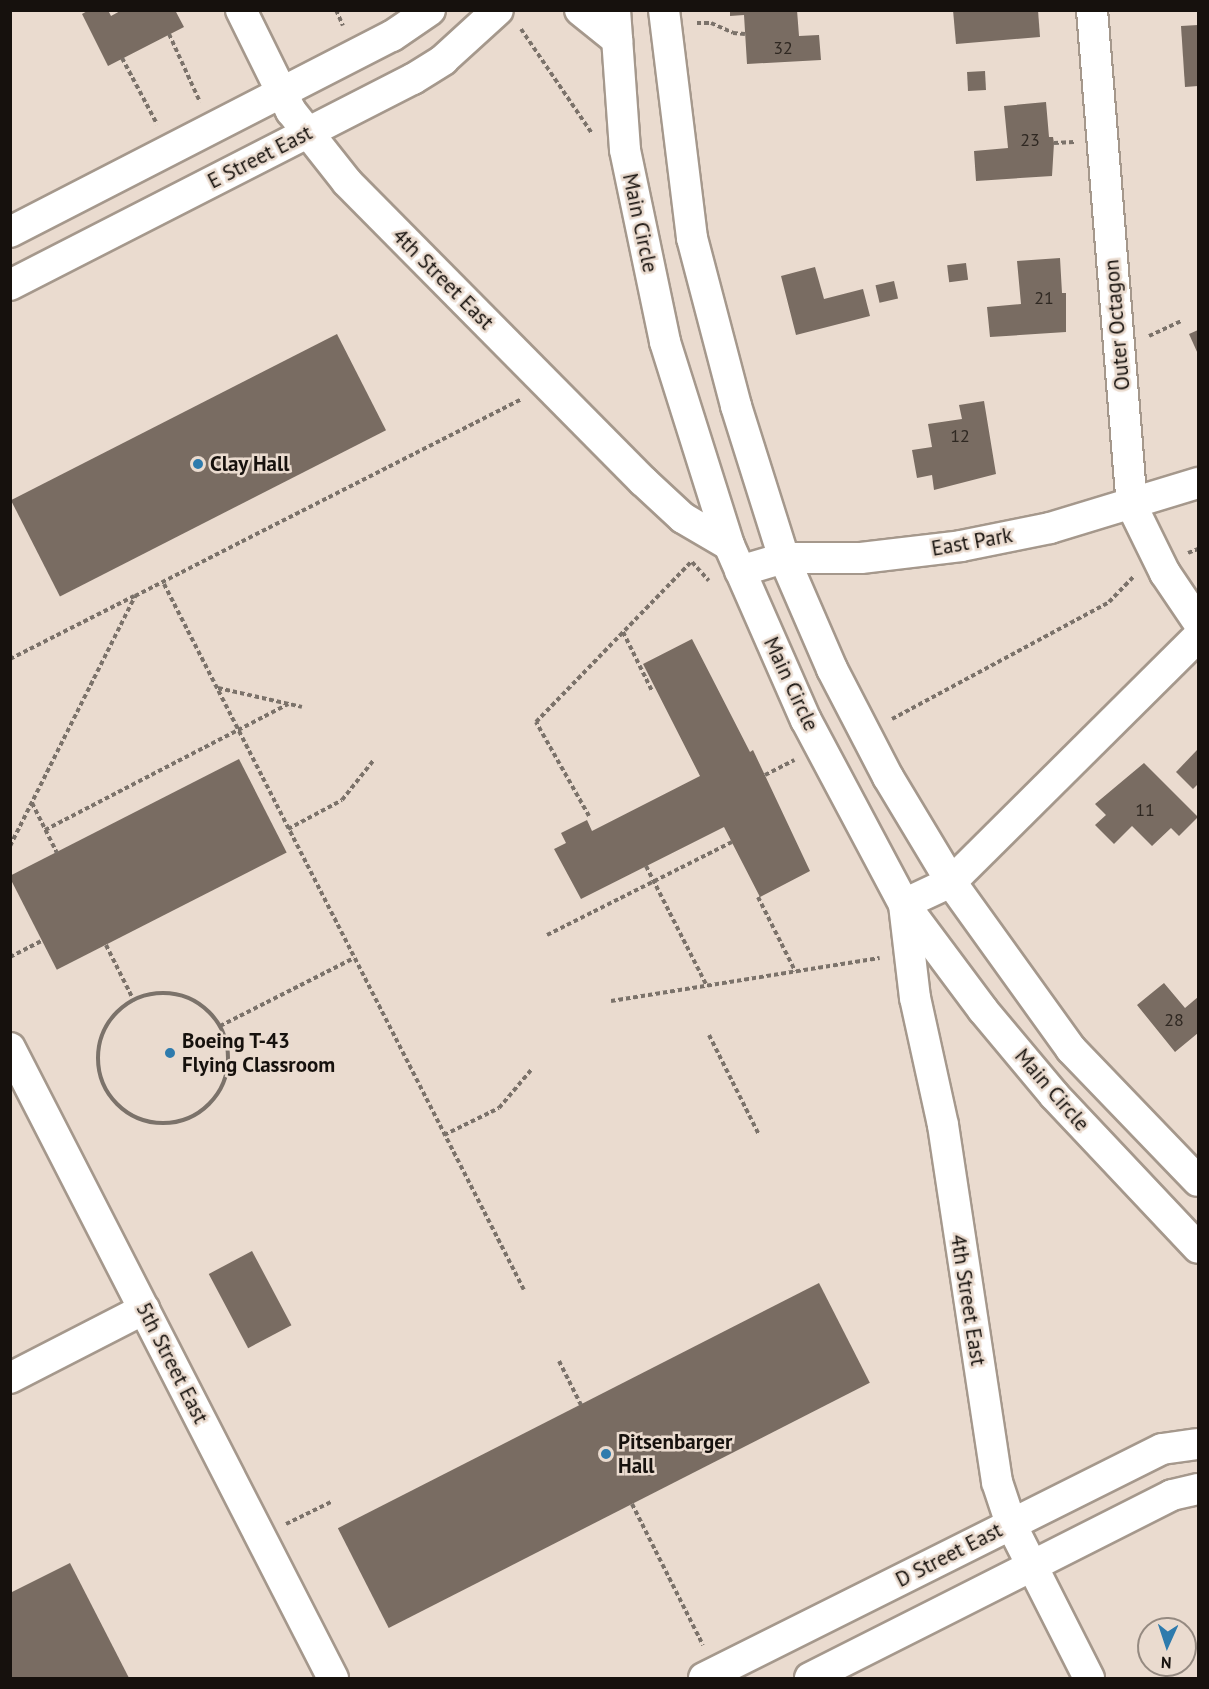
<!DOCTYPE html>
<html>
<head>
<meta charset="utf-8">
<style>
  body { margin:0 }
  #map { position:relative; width:1209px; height:1689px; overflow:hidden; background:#eadbcf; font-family:"PT Sans",sans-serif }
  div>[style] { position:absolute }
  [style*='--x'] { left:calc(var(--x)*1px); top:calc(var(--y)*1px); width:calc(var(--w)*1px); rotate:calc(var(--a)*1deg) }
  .building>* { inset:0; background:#796c62; transform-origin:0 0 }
  .path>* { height:4px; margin-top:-2px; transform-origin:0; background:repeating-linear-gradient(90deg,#7b726a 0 4.5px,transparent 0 7.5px) }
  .path>.ring { margin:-2px; padding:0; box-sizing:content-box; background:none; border:4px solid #7b726a; border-radius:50% }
  .roads { filter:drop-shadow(2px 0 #a5988c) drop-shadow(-2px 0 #a5988c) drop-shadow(0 2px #a5988c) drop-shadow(0 -2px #a5988c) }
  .minor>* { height:30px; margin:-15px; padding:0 15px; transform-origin:15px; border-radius:15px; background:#fff }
  .dots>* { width:16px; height:16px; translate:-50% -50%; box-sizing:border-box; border:3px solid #eadbcf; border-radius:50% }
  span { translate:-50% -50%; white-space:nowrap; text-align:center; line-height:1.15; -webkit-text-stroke:5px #eadbcf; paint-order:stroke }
  .number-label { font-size:18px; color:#2f2822 }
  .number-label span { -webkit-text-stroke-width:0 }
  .street-label { font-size:21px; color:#16110d }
  .poi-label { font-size:21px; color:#16110d; font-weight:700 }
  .left { translate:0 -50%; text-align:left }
  .frame { position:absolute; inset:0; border:12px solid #16110d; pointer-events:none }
  .north { position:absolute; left:1137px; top:1617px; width:60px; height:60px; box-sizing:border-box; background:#eadbcf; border:2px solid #958a81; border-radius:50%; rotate:183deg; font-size:16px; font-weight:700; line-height:24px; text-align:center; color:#16110d }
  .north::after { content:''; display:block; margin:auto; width:21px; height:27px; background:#2e7bad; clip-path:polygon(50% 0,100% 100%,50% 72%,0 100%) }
</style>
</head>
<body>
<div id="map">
  <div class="building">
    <i style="clip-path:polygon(89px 10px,108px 10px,111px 16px,122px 10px,175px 10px,184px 27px,108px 66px,82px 14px)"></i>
    <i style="clip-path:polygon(730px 10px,797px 10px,799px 36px,819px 35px,821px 60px,747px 64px,744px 15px,730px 16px)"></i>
    <i style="clip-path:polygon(953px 10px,1038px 10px,1040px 37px,956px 44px)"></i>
    <i style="clip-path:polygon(1198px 25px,1198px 86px,1185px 87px,1181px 26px)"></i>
    <i style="left:985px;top:71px;width:19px;height:18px;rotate:87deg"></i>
    <i style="clip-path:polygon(1046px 102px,1049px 137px,1053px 137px,1054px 143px,1052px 176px,976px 181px,974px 151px,1008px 148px,1004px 106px)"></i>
    <i style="clip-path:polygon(1060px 258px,1062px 293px,1066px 293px,1066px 332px,990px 337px,987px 307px,1021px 304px,1017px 261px)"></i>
    <i style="left:966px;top:263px;width:17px;height:19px;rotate:83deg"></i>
    <i style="clip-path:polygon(815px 267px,824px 299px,863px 289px,870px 316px,796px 335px,781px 276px)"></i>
    <i style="left:894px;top:281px;width:18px;height:19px;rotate:77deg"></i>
    <i style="clip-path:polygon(1198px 330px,1198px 354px,1189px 334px)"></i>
    <i style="left:337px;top:334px;width:108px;height:366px;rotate:63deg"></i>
    <i style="clip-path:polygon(984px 401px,996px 474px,934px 490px,932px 475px,917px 478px,912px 450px,932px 447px,928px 424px,962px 419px,959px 405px)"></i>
    <i style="clip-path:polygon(692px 639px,750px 752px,753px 750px,810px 871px,760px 897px,724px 827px,581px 899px,554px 849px,566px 843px,561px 833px,587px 820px,592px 831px,700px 776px,643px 664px)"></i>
    <i style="clip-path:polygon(1198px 749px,1198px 784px,1193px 789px,1176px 772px)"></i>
    <i style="left:239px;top:759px;width:105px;height:258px;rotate:63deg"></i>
    <i style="clip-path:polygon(1144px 763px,1198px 817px,1179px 836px,1171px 828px,1152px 846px,1132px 826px,1114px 844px,1095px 825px,1106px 815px,1095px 804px)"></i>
    <i style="clip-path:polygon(1164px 983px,1185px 1008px,1198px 997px,1198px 1033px,1175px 1052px,1137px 1005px)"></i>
    <i style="left:252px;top:1251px;width:84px;height:49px;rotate:62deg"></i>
    <i style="left:819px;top:1283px;width:112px;height:540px;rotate:63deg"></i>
    <i style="clip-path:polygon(70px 1563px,129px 1678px,10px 1678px,10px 1593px)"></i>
  </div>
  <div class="path">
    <i style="--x:336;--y:10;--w:17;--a:66"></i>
    <i style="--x:697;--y:23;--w:14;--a:0"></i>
    <i style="--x:711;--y:23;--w:24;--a:24"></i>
    <i style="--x:733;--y:33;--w:12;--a:5"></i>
    <i style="--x:521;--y:29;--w:125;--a:55.8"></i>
    <i style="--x:169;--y:34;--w:75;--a:65.5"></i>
    <i style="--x:122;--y:58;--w:75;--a:62.1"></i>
    <i style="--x:1054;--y:143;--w:20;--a:-3"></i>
    <i style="--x:1149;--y:336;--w:35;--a:-25"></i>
    <i style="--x:1188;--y:553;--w:11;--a:-22"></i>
    <i style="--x:692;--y:562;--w:25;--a:48"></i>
    <i style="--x:164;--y:584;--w:792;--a:62.98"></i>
    <i style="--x:623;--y:632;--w:66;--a:63.8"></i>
    <i style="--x:10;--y:659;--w:139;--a:-26.9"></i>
    <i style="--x:218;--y:688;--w:86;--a:12.7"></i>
    <i style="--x:892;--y:719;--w:247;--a:-28.3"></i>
    <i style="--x:1109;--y:602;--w:35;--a:-46"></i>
    <i style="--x:765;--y:775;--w:33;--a:-27"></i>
    <i style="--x:32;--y:803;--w:56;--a:63.4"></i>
    <i style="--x:589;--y:816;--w:108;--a:-119.4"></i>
    <i style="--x:536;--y:722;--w:224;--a:-45.9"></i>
    <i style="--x:288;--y:829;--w:61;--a:-28.2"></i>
    <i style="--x:342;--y:800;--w:50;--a:-51.5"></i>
    <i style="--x:45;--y:830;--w:274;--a:-27.4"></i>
    <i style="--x:10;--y:846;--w:280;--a:-63.4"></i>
    <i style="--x:135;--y:596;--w:433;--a:-27"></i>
    <i style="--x:646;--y:866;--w:135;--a:63.1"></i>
    <i style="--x:758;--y:897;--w:83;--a:63.4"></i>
    <i style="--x:547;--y:935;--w:207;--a:-26.7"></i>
    <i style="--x:106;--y:945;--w:63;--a:63.4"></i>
    <i style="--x:10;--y:957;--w:36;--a:-27"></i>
    <i class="ring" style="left:98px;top:993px;width:126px;height:126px"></i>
    <i style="--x:611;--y:1001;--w:272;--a:-9.1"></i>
    <i style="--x:220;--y:1026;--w:150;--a:-26.9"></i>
    <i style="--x:709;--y:1035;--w:112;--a:63.4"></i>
    <i style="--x:444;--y:1135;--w:61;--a:-26.1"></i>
    <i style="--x:499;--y:1108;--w:51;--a:-49.8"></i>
    <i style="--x:559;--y:1361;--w:49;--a:63.4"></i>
    <i style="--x:632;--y:1504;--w:158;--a:63.3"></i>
    <i style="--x:286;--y:1524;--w:50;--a:-26.1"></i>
  </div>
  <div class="roads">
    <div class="minor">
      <i style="--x:241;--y:10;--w:113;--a:63.7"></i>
      <i style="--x:291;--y:111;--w:90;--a:51.7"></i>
      <i style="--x:347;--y:182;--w:421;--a:45.3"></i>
      <i style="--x:643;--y:481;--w:54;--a:42.8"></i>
      <i style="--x:683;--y:518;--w:53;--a:30.4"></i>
      <i style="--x:580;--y:10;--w:48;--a:39"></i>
      <i style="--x:615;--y:10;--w:140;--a:85.9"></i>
      <i style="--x:625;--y:150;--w:196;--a:78.2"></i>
      <i style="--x:665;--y:342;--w:213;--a:72.5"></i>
      <i style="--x:729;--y:545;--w:191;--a:66.3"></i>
      <i style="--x:806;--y:720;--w:208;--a:62"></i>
      <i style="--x:904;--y:904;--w:132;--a:53.3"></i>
      <i style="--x:983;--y:1010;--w:111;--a:50.1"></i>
      <i style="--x:1054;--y:1095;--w:210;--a:46.7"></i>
      <i style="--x:664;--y:10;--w:230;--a:83"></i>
      <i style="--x:692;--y:238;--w:174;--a:75.3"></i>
      <i style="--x:736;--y:406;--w:159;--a:72.5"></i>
      <i style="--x:784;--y:558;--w:121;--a:66.6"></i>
      <i style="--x:832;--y:669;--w:122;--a:62.6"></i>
      <i style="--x:888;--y:777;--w:122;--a:59"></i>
      <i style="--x:951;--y:882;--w:206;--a:54.3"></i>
      <i style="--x:1071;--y:1049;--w:183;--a:46.1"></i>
      <i style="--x:1092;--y:10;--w:498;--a:85.4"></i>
      <i style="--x:1132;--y:506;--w:75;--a:63.8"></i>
      <i style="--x:1165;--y:573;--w:59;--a:56"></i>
      <i style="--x:10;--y:232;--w:429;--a:-27.2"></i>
      <i style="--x:392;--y:36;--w:46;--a:-34.4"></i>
      <i style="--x:10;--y:285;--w:453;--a:-27.1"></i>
      <i style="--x:413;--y:79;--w:36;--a:-32"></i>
      <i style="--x:443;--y:60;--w:74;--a:-42.3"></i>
      <i style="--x:740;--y:571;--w:46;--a:-16.5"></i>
      <i style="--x:784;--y:558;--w:77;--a:0"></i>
      <i style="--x:861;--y:558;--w:101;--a:-6.8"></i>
      <i style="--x:961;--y:546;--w:91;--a:-11.4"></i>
      <i style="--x:1050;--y:528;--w:155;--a:-16.9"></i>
      <i style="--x:10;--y:1048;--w:708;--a:62.86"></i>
      <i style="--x:10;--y:1378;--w:151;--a:-27.2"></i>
      <i style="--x:704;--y:1678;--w:512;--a:-26.57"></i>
      <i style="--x:1162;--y:1449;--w:36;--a:-8"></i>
      <i style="--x:810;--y:1678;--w:406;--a:-26.8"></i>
      <i style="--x:1172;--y:1495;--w:27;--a:-13"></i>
      <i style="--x:1089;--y:1678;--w:173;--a:-116.9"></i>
      <i style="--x:1011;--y:1524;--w:44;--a:-108.4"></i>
      <i style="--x:997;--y:1482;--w:361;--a:-98.6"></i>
      <i style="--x:943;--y:1125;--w:130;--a:-102.4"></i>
      <i style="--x:915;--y:998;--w:95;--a:-96.7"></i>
      <i style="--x:904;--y:904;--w:52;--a:-25.1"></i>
      <i style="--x:951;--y:882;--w:348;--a:-44.8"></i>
    </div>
  </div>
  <div class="dots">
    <i style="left:198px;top:464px;background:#2e7bad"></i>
    <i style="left:170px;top:1053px;background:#2e7bad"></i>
    <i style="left:606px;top:1454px;background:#2e7bad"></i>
  </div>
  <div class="number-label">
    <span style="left:783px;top:48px">32</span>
    <span style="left:1030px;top:140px">23</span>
    <span style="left:1044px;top:298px">21</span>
    <span style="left:960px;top:436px">12</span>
    <span style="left:1145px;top:810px">11</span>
    <span style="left:1174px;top:1020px">28</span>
  </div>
  <div class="street-label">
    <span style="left:260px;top:157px;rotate:-27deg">E Street East</span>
    <span style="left:640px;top:223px;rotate:78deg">Main Circle</span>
    <span style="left:443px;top:279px;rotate:45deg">4th Street East</span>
    <span style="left:1117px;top:325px;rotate:-95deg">Outer Octagon</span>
    <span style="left:972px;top:542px;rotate:-10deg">East Park</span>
    <span style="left:791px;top:684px;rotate:65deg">Main Circle</span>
    <span style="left:1052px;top:1090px;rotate:49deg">Main Circle</span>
    <span style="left:968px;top:1300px;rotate:81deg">4th Street East</span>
    <span style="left:172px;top:1363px;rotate:63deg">5th Street East</span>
    <span style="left:949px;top:1555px;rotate:-27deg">D Street East</span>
  </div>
  <div class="poi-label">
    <span class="left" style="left:210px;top:464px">Clay Hall</span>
    <span class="left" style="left:182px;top:1053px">Boeing T-43<br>Flying Classroom</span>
    <span class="left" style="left:618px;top:1454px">Pitsenbarger<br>Hall</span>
  </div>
  <div class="frame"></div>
  <div class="north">N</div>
</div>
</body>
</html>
